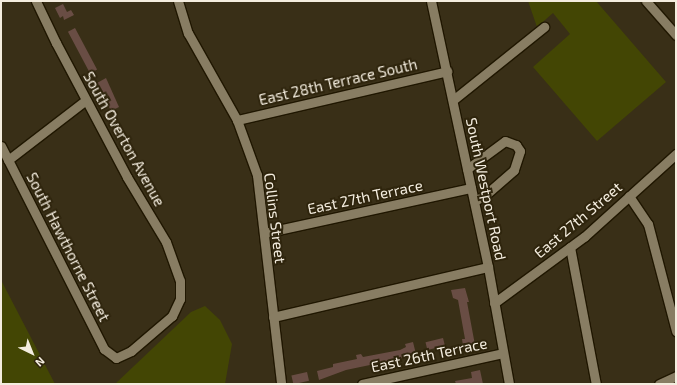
<!DOCTYPE html>
<html>
<head>
<meta charset="utf-8">
<style>
  body { margin:0 }
  #map { position:relative; width:677px; height:385px; overflow:hidden; background:#392f17; font-family:"Exo 2",sans-serif }
  div>[style] { position:absolute }
  [style*='--x'] { left:calc(var(--x)*1px); top:calc(var(--y)*1px); width:calc(var(--w)*1px); rotate:calc(var(--a)*1deg) }
  .green>* { inset:0; background:#434604 }
  .building>* { inset:0; background:#694d44; transform-origin:0 0 }
  .roads { filter:drop-shadow(1px 0 #201701) drop-shadow(-1px 0 #201701) drop-shadow(0 1px #201701) drop-shadow(0 -1px #201701) }
  .minor>* { height:9px; margin:-4.5px; padding:0 4.5px; transform-origin:4.5px; border-radius:4.5px; background:#887d63 }
  span { translate:-50% -50%; white-space:nowrap; text-align:center; line-height:1.15; -webkit-text-stroke:4px #2f250d; paint-order:stroke }
  .street-label { font-size:15px; color:#f4eddf }
  .frame { position:absolute; inset:0; border:2px solid #f4eddf; pointer-events:none }
  .north { position:absolute; left:12px; top:333px; width:40px; height:40px; -webkit-text-stroke:3px #2f250d; paint-order:stroke; rotate:137deg; font-size:11px; font-weight:700; line-height:16px; text-align:center; color:#f4eddf }
  .north::after { content:''; display:block; margin:auto; width:14px; height:18px; background:#f4eddf; clip-path:polygon(50% 0,100% 100%,50% 72%,0 100%) }
</style>
</head>
<body>
<div id="map">
  <div class="green">
    <i style="clip-path:polygon(528px 1px,596px 1px,666px 82px,597px 141px,533px 67px,570px 34px,553px 13px,537px 27px)"></i>
    <i style="clip-path:polygon(1px 280px,55px 384px,1px 384px)"></i>
    <i style="clip-path:polygon(205px 306px,220px 320px,232px 344px,225px 384px,115px 384px,191px 312px)"></i>
  </div>
  <div class="building">
    <i style="clip-path:polygon(63px 4px,67px 12px,71px 10px,74px 15px,64px 20px,63px 16px,60px 18px,55px 8px)"></i>
    <i style="left:75px;top:28px;width:47px;height:8px;rotate:62deg"></i>
    <i style="clip-path:polygon(106px 78px,119px 107px,111px 111px,97px 83px)"></i>
    <i style="clip-path:polygon(465px 288px,469px 302px,467px 302px,475px 345px,467px 346px,463px 346px,462px 339px,465px 339px,458px 300px,453px 298px,451px 290px)"></i>
    <i style="left:443px;top:338px;width:8px;height:18px;rotate:76deg"></i>
    <i style="clip-path:polygon(413px 342px,416px 354px,413px 356px,346px 370px,319px 380px,317px 371px,333px 367px,333px 364px,357px 359px,356px 355px,361px 354px,363px 357px,400px 350px,406px 347px,405px 344px)"></i>
    <i style="clip-path:polygon(480px 370px,483px 384px,456px 384px,455px 381px,472px 378px,471px 372px)"></i>
    <i style="left:307px;top:372px;width:9px;height:16px;rotate:77deg"></i>
  </div>
  <div class="roads">
    <div class="minor">
      <i style="--x:178;--y:1;--w:34;--a:73"></i>
      <i style="--x:188;--y:33;--w:100;--a:60.6"></i>
      <i style="--x:237;--y:120;--w:59;--a:70"></i>
      <i style="--x:257;--y:175;--w:210;--a:83.4"></i>
      <i style="--x:431;--y:1;--w:272;--a:77.9"></i>
      <i style="--x:488;--y:267;--w:119;--a:79.8"></i>
      <i style="--x:646;--y:1;--w:45;--a:48.6"></i>
      <i style="--x:453;--y:100;--w:117;--a:-38.7"></i>
      <i style="--x:237;--y:120;--w:216;--a:-13.1"></i>
      <i style="--x:1;--y:146;--w:228;--a:63.1"></i>
      <i style="--x:104;--y:349;--w:15;--a:37"></i>
      <i style="--x:116;--y:358;--w:17;--a:-25"></i>
      <i style="--x:131;--y:351;--w:54;--a:-40.5"></i>
      <i style="--x:172;--y:316;--w:19;--a:-65"></i>
      <i style="--x:180;--y:299;--w:18;--a:-90"></i>
      <i style="--x:180;--y:281;--w:41;--a:-109.7"></i>
      <i style="--x:166;--y:242;--w:76;--a:-121"></i>
      <i style="--x:127;--y:177;--w:152;--a:-117.9"></i>
      <i style="--x:56;--y:43;--w:47;--a:-115.5"></i>
      <i style="--x:8;--y:160;--w:98;--a:-37.6"></i>
      <i style="--x:467;--y:169;--w:47;--a:-36.4"></i>
      <i style="--x:505;--y:141;--w:12;--a:20"></i>
      <i style="--x:516;--y:145;--w:7;--a:56"></i>
      <i style="--x:520;--y:151;--w:20;--a:108"></i>
      <i style="--x:514;--y:170;--w:40;--a:139"></i>
      <i style="--x:484;--y:196;--w:11;--a:153"></i>
      <i style="--x:629;--y:196;--w:34;--a:56"></i>
      <i style="--x:648;--y:224;--w:111;--a:75.3"></i>
      <i style="--x:264;--y:233;--w:212;--a:-12.3"></i>
      <i style="--x:570;--y:247;--w:139;--a:79.3"></i>
      <i style="--x:494;--y:303;--w:112;--a:-36.3"></i>
      <i style="--x:584;--y:237;--w:124;--a:-42.1"></i>
      <i style="--x:273;--y:317;--w:221;--a:-13.1"></i>
      <i style="--x:362;--y:384;--w:144;--a:-12.4"></i>
      <i style="--x:659;--y:384;--w:19;--a:-25"></i>
    </div>
  </div>
  <div class="street-label">
    <span style="left:338px;top:82px;rotate:-13deg">East 28th Terrace South</span>
    <span style="left:124px;top:139px;rotate:61deg">South Overton Avenue</span>
    <span style="left:486px;top:189px;rotate:78deg">South Westport Road</span>
    <span style="left:365px;top:197px;rotate:-12deg">East 27th Terrace</span>
    <span style="left:275px;top:218px;rotate:83deg">Collins Street</span>
    <span style="left:578px;top:220px;rotate:-40deg">East 27th Street</span>
    <span style="left:68px;top:247px;rotate:63deg">South Hawthorne Street</span>
    <span style="left:429px;top:355px;rotate:-12deg">East 26th Terrace</span>
  </div>
  <div class="frame"></div>
  <div class="north">N</div>
</div>
</body>
</html>
